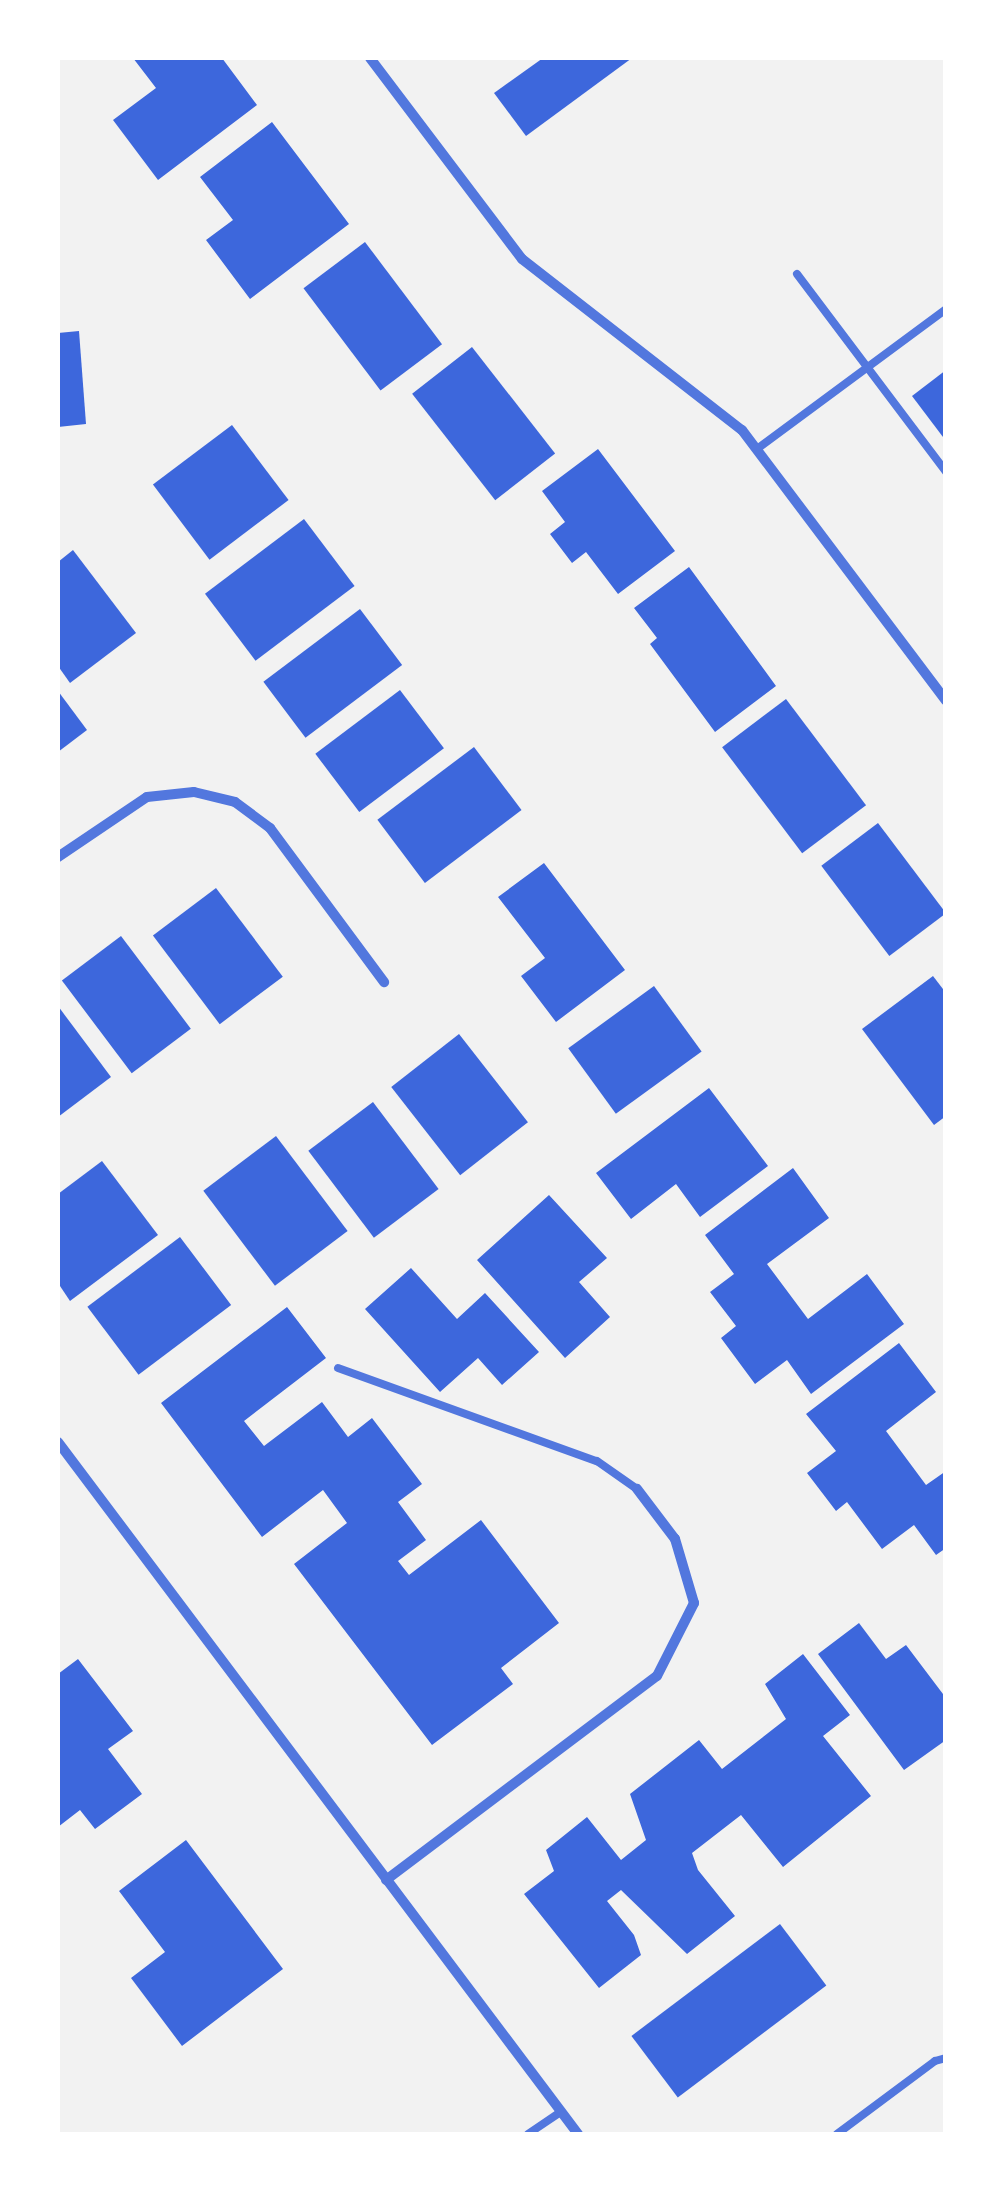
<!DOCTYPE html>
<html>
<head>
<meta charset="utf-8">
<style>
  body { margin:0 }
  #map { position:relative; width:1003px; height:2192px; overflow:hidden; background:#f2f2f2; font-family:Raleway,sans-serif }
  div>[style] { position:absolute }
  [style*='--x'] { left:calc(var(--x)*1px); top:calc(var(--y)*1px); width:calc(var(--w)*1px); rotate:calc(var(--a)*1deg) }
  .building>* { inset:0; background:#3d67dc; transform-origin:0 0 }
  .service>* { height:8px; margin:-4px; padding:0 4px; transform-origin:4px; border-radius:4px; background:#5277de }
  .minor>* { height:10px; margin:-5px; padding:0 5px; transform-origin:5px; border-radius:5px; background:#5277de }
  span { translate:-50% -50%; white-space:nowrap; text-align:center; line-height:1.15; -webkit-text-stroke:9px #fff; paint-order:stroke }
  .frame { position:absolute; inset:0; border:60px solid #fff; pointer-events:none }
</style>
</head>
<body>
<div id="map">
  <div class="building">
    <i style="clip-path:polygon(133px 58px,222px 58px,257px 105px,158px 180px,113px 120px,156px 88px)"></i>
    <i style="clip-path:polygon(543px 58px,632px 58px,526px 136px,494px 93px)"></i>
    <i style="clip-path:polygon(272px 122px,349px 224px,250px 299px,206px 240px,233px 220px,200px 177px)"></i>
    <i style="left:365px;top:242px;width:128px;height:77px;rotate:53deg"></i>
    <i style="clip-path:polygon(79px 331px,86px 424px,58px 427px,58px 333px)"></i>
    <i style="left:472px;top:347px;width:135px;height:76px;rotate:52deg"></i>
    <i style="clip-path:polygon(946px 370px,946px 441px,912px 396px)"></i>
    <i style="left:232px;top:425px;width:94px;height:99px;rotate:53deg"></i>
    <i style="clip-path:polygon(598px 449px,675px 551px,618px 594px,586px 552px,572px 563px,550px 534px,565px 522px,542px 491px)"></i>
    <i style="left:304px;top:519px;width:84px;height:124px;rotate:53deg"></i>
    <i style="clip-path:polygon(73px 550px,136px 633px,70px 683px,58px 666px,58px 562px)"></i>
    <i style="clip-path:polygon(689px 567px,776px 686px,715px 732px,650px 644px,657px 638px,634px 608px)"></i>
    <i style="left:360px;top:609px;width:70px;height:121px;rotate:53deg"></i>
    <i style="left:400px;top:690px;width:73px;height:106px;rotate:53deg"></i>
    <i style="clip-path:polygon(58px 691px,87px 730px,58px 752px)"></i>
    <i style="left:786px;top:699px;width:133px;height:80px;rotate:53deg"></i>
    <i style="left:474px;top:747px;width:79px;height:121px;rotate:53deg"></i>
    <i style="left:878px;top:823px;width:113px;height:71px;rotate:53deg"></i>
    <i style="clip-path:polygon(544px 863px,625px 970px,556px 1022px,521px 976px,545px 958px,498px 897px)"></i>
    <i style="left:216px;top:888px;width:111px;height:79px;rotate:53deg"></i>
    <i style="left:121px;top:936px;width:116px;height:74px;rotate:53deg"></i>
    <i style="clip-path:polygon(933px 976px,946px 993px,946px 1116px,934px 1125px,862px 1029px)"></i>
    <i style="left:654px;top:986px;width:81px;height:106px;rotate:54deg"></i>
    <i style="clip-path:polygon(58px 1006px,111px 1077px,58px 1117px)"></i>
    <i style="left:459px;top:1034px;width:112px;height:86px;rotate:52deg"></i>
    <i style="clip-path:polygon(709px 1088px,768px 1166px,700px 1217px,676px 1184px,631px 1219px,596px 1173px)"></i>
    <i style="left:373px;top:1102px;width:109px;height:81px;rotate:53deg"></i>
    <i style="left:276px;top:1136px;width:119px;height:91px;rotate:53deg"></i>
    <i style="clip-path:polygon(102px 1161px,158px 1235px,70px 1301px,58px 1283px,58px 1194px)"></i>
    <i style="clip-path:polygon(793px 1168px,829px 1218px,767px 1264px,808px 1319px,867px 1274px,904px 1324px,811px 1394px,787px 1360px,755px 1384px,721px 1338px,736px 1326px,710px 1292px,734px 1274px,705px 1235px)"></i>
    <i style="clip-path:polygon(549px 1195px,607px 1258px,579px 1282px,610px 1317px,565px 1358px,477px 1260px)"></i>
    <i style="left:180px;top:1237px;width:85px;height:116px;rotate:53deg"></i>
    <i style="clip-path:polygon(411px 1268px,457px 1319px,485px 1293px,539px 1352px,502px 1385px,478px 1358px,440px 1392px,365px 1309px)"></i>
    <i style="clip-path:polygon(287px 1307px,326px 1358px,244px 1421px,264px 1446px,322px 1402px,348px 1437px,372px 1418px,422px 1484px,398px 1502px,426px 1540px,398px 1561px,409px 1575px,481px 1520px,559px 1623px,501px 1668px,513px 1684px,432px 1745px,294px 1564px,347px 1523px,323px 1490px,262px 1537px,161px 1403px)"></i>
    <i style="clip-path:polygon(899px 1343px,936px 1392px,886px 1431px,926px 1485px,946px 1471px,946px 1548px,936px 1555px,914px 1525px,882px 1549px,847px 1502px,836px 1511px,807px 1473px,836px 1451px,806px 1414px)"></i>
    <i style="clip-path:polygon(859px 1623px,886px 1659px,906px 1645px,946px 1698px,946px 1740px,904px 1770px,818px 1654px)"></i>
    <i style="clip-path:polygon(803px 1654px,850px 1715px,823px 1736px,871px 1796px,783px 1867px,741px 1815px,692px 1853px,698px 1870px,735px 1916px,687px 1954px,621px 1890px,607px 1901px,634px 1935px,641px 1955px,599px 1988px,524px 1894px,554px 1871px,546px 1850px,587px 1817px,621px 1860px,646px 1840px,630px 1794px,699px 1740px,722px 1769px,786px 1719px,765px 1684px)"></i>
    <i style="clip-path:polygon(78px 1659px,133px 1731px,108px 1749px,142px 1794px,95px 1829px,80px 1810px,58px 1827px,58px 1674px)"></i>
    <i style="clip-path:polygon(186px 1840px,283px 1969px,182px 2046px,131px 1978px,165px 1952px,119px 1891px)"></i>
    <i style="left:780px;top:1924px;width:77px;height:186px;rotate:53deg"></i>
  </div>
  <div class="service">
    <i style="--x:797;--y:274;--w:248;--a:53"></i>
    <i style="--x:757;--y:449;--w:235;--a:-36.5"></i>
    <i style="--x:338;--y:1368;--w:275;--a:19.8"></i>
    <i style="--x:597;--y:1461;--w:49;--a:35"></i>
    <i style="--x:528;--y:2134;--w:40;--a:-34"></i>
    <i style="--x:837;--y:2134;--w:122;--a:-36.7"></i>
    <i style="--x:935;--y:2061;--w:11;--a:-15"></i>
  </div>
  <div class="minor">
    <i style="--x:370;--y:58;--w:252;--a:52.9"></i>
    <i style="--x:522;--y:259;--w:279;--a:37.9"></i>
    <i style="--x:742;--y:430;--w:339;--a:53"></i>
    <i style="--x:58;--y:857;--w:107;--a:-34"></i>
    <i style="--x:147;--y:797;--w:47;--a:-6.1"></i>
    <i style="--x:194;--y:792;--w:42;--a:13.7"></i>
    <i style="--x:235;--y:802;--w:44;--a:36.6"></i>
    <i style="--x:270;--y:828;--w:192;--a:53.5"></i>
    <i style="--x:58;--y:1442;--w:866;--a:53.08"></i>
    <i style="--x:386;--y:1880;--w:339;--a:-37"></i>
    <i style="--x:657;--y:1676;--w:82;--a:-63.1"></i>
    <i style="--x:694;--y:1603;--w:67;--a:-106.5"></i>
    <i style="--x:675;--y:1539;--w:63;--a:-127.2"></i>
  </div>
  <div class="frame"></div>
</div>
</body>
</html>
